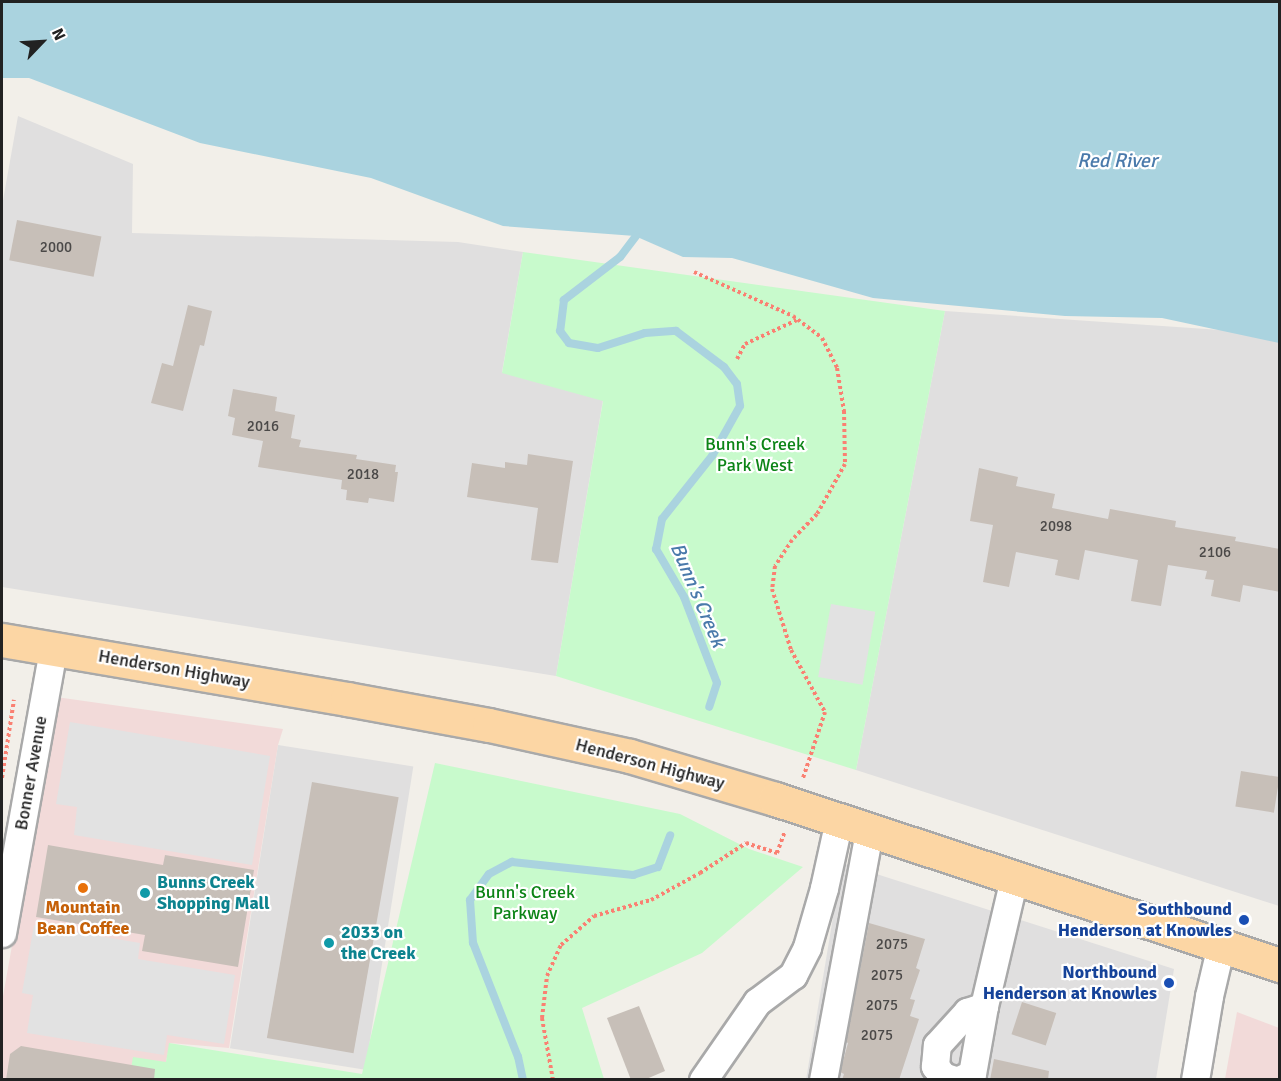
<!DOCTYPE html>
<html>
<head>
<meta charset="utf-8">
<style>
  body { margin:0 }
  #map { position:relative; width:1281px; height:1081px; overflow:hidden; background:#f2efe9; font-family:Signika,sans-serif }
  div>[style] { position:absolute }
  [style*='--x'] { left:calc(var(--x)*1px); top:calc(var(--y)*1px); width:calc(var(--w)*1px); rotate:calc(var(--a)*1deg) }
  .residential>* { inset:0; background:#e0dfdf; transform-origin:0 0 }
  .commercial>* { inset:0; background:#f2dad9 }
  .park>* { inset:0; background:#c8facc }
  .parking>* { inset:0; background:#e2e2e2; transform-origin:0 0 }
  .water>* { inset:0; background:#aad3df }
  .stream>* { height:8px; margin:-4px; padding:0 4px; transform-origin:4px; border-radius:4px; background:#aad3df }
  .building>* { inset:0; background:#c7bfb8; transform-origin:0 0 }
  .path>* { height:4px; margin-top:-2px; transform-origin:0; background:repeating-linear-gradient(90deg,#fa8072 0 3px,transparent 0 6px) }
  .roads { filter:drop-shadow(2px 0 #a9a9a9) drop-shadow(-2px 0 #a9a9a9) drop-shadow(0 2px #a9a9a9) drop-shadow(0 -2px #a9a9a9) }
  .minor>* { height:27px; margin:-13.5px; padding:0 13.5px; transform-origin:13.5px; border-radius:13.5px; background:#fff }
  .major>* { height:33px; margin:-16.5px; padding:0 16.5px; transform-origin:16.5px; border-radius:16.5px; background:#fcd6a4 }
  .dots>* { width:16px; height:16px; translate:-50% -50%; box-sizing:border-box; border:3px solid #fff; border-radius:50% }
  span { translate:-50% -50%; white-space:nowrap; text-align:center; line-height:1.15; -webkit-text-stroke:4.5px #fff; paint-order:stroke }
  .number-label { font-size:15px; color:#4b4948 }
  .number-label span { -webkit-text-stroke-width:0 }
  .park-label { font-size:18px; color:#0c8416 }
  .street-label { font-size:18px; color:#222 }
  .culture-label { font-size:18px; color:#0d838f; font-weight:700 }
  .left { translate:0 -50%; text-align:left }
  .food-label { font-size:18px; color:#c56008; font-weight:700 }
  .transit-label { font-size:18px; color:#164399; font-weight:700 }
  .right { translate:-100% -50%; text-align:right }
  .water-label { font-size:20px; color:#4a7aab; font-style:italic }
  .frame { position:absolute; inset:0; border:3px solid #222; pointer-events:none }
  .north { position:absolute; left:12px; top:12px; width:60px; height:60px; -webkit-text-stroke:4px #fff; paint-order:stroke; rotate:65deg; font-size:16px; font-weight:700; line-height:24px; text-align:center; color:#222 }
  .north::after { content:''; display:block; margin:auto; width:21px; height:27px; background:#222; clip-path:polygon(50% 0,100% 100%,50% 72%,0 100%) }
</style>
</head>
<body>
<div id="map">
  <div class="residential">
    <i style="clip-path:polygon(18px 116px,133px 164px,132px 233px,458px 242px,523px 252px,502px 372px,603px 400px,556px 676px,2px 587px,2px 206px)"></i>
    <i style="clip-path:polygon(945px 311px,1279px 334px,1279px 906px,856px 770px)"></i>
    <i style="left:278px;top:745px;width:137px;height:307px;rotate:9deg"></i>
    <i style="clip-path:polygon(842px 863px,1174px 969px,1156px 1079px,806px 1080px)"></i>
  </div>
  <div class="commercial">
    <i style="clip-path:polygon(56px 697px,283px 729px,278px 745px,229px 1048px,170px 1043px,166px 1062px,129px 1079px,2px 1080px,2px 1002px)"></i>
    <i style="clip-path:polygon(1237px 1012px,1279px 1028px,1279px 1079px,1225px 1079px)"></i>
  </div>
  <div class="park">
    <i style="clip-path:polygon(523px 252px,945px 311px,856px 770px,556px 676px,603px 401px,502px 373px)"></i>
    <i style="clip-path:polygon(435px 763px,680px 814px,749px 849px,803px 867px,702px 953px,582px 1008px,604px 1079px,129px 1080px,133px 1057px,166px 1062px,169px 1043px,362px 1074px)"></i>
  </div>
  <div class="parking">
    <i style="left:831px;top:604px;width:45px;height:74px;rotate:10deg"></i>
    <i style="clip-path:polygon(70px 722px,270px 756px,252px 865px,74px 835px,77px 807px,56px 804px)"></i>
    <i style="clip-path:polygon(34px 925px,140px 943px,138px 959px,235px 975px,224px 1044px,167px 1035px,164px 1055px,27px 1033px,33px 995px,22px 993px)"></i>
  </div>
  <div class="water">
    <i style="clip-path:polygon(2px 2px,1279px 2px,1279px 343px,1162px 318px,1065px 316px,873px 298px,732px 258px,683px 257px,635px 236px,503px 226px,371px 178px,200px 143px,29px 78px,2px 78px)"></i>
  </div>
  <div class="stream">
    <i style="--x:636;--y:236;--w:26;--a:127"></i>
    <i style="--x:620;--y:257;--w:71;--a:142.5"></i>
    <i style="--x:564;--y:300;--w:31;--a:97"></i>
    <i style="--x:560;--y:331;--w:15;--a:53"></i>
    <i style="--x:569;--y:343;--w:29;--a:10"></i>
    <i style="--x:598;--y:348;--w:49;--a:-17.7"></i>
    <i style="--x:645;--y:333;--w:31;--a:-4"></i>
    <i style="--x:676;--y:331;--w:60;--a:36.9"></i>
    <i style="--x:724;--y:367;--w:21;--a:53"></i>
    <i style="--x:737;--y:384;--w:22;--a:82"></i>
    <i style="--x:740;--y:406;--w:57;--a:119.2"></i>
    <i style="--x:712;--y:456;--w:80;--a:128.4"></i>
    <i style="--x:662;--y:519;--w:31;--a:101"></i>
    <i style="--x:656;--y:549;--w:56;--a:59.7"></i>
    <i style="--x:684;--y:597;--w:92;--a:69"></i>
    <i style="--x:717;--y:683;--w:25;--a:108"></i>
    <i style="--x:523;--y:1080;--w:24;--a:-102"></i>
    <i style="--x:518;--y:1057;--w:123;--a:-111.5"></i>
    <i style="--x:473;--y:943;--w:43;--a:-94"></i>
    <i style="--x:470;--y:900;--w:32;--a:-54"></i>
    <i style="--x:489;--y:874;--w:26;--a:-28"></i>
    <i style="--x:512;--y:862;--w:122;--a:6.1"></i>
    <i style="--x:633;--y:875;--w:26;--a:-18"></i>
    <i style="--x:658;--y:867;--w:34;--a:-69"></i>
  </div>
  <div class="building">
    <i style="left:17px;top:220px;width:86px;height:41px;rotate:11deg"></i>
    <i style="clip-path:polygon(188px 305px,212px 311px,204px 346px,200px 345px,183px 411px,151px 403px,162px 363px,173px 366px)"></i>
    <i style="clip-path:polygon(233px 389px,277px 397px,275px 411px,295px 415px,291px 438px,301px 440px,299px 447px,357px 455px,356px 459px,396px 465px,395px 472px,398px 472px,394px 502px,369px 498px,368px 503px,346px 500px,347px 490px,341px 489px,342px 480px,258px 467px,263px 441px,232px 435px,235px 418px,228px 416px)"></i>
    <i style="clip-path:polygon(528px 454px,573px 461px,558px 563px,531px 560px,538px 508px,467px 497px,472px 463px,505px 468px,505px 462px,527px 465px)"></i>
    <i style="clip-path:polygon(979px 468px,1018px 477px,1016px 486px,1055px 494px,1052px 508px,1108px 519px,1110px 509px,1176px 521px,1175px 527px,1236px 537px,1235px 541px,1280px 549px,1280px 592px,1243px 585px,1240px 602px,1211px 596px,1214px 580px,1205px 579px,1207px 571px,1168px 565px,1161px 606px,1131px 601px,1138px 560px,1085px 550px,1079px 580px,1055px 575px,1058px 560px,1016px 552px,1009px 587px,983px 582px,993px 525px,970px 521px)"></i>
    <i style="left:1241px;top:771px;width:39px;height:36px;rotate:9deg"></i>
    <i style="left:312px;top:782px;width:88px;height:260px;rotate:10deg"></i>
    <i style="clip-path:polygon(48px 845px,163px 865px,165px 855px,254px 870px,238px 967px,142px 951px,145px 935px,36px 917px)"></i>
    <i style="clip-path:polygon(869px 923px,925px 939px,916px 968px,920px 970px,910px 999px,915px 1000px,910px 1016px,919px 1019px,899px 1080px,842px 1080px,844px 1074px,840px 1072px,848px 1043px,846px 1042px)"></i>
    <i style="left:1022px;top:1002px;width:36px;height:34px;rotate:18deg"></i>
    <i style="clip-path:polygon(639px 1006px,665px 1071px,644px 1080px,631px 1080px,607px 1018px)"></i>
    <i style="clip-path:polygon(21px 1046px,155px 1069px,154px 1080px,6px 1080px,10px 1054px)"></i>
    <i style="clip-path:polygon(994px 1059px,1049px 1071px,1048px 1080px,990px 1080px)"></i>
  </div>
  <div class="path">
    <i style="--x:694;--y:272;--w:108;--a:24"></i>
    <i style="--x:793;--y:316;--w:36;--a:37"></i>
    <i style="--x:822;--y:338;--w:34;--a:63"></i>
    <i style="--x:837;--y:368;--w:44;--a:80.8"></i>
    <i style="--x:844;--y:411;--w:53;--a:88.9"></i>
    <i style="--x:845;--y:464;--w:57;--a:119.2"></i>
    <i style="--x:817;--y:514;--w:36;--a:134"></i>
    <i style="--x:792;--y:540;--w:31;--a:123"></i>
    <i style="--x:775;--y:566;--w:23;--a:97"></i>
    <i style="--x:772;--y:589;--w:64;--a:72.7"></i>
    <i style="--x:791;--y:650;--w:71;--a:61.3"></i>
    <i style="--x:825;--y:712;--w:70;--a:108.4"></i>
    <i style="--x:737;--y:359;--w:17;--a:-62"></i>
    <i style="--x:745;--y:344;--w:57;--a:-24.8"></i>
    <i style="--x:2;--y:778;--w:79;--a:-81.3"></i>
    <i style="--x:553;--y:1080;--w:63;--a:-100.1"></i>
    <i style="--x:542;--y:1018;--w:42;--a:-83.2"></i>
    <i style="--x:547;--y:976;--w:34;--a:-66"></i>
    <i style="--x:561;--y:945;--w:44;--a:-41.3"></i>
    <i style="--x:594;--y:916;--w:59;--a:-15.7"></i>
    <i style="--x:651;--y:900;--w:56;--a:-28.9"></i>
    <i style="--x:700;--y:873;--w:55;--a:-33.1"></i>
    <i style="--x:746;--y:843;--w:33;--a:18"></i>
    <i style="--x:777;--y:853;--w:23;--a:-70"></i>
  </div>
  <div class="roads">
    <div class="minor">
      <i style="--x:2;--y:933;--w:289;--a:-79.8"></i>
      <i style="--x:703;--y:1080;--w:95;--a:-55.3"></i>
      <i style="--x:757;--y:1002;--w:45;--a:-36.9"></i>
      <i style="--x:793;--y:975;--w:31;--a:-63"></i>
      <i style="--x:807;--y:947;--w:61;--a:-73.9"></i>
      <i style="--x:824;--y:888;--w:70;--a:-77.6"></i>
      <i style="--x:823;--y:1080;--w:253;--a:-79.5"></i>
      <i style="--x:955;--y:1080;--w:13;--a:-162"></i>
      <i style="--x:943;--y:1076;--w:13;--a:-129"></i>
      <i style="--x:935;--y:1066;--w:21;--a:-85"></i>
      <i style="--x:937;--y:1045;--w:45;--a:-47.7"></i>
      <i style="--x:967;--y:1012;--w:18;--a:-19"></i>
      <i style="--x:959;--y:1080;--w:14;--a:-25"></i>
      <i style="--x:972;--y:1074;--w:69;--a:-80"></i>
      <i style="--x:984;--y:1006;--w:131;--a:-76.8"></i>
      <i style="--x:1195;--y:1080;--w:85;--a:-80.5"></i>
      <i style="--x:1209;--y:996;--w:52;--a:-76.8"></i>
    </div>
    <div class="major">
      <i style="--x:2;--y:640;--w:350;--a:9.7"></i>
      <i style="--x:347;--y:699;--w:144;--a:10.4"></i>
      <i style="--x:489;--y:725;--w:144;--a:12.4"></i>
      <i style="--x:630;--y:756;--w:151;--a:16.5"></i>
      <i style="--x:775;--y:799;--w:532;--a:18.2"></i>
    </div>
  </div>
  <div class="dots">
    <i style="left:83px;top:888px;background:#e8710a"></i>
    <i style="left:145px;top:893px;background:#0f9aa8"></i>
    <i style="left:1244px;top:920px;background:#1a4fb4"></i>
    <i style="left:329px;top:943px;background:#0f9aa8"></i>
    <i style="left:1169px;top:983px;background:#1a4fb4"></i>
  </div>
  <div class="number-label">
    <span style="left:56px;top:248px">2000</span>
    <span style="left:263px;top:427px">2016</span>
    <span style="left:363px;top:475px">2018</span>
    <span style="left:1056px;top:527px">2098</span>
    <span style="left:1215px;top:553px">2106</span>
    <span style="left:892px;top:945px">2075</span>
    <span style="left:887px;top:976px">2075</span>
    <span style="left:882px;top:1006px">2075</span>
    <span style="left:877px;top:1036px">2075</span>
  </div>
  <div class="park-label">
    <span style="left:755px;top:455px">Bunn's Creek<br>Park West</span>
    <span style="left:525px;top:903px">Bunn's Creek<br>Parkway</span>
  </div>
  <div class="street-label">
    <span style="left:174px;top:669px;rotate:10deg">Henderson Highway</span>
    <span style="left:650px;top:764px;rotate:15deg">Henderson Highway</span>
    <span style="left:31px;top:773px;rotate:-80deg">Bonner Avenue</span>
  </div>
  <div class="culture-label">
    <span class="left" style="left:157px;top:893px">Bunns Creek<br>Shopping Mall</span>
    <span class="left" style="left:341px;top:943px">2033 on<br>the Creek</span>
  </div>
  <div class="food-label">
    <span style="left:83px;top:918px">Mountain<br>Bean Coffee</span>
  </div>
  <div class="transit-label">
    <span class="right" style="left:1232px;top:920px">Southbound<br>Henderson at Knowles</span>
    <span class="right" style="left:1157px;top:983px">Northbound<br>Henderson at Knowles</span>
  </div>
  <div class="water-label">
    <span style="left:1117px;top:160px">Red River</span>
    <span style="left:698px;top:595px;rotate:67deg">Bunn's Creek</span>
  </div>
  <div class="frame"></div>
  <div class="north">N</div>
</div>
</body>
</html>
